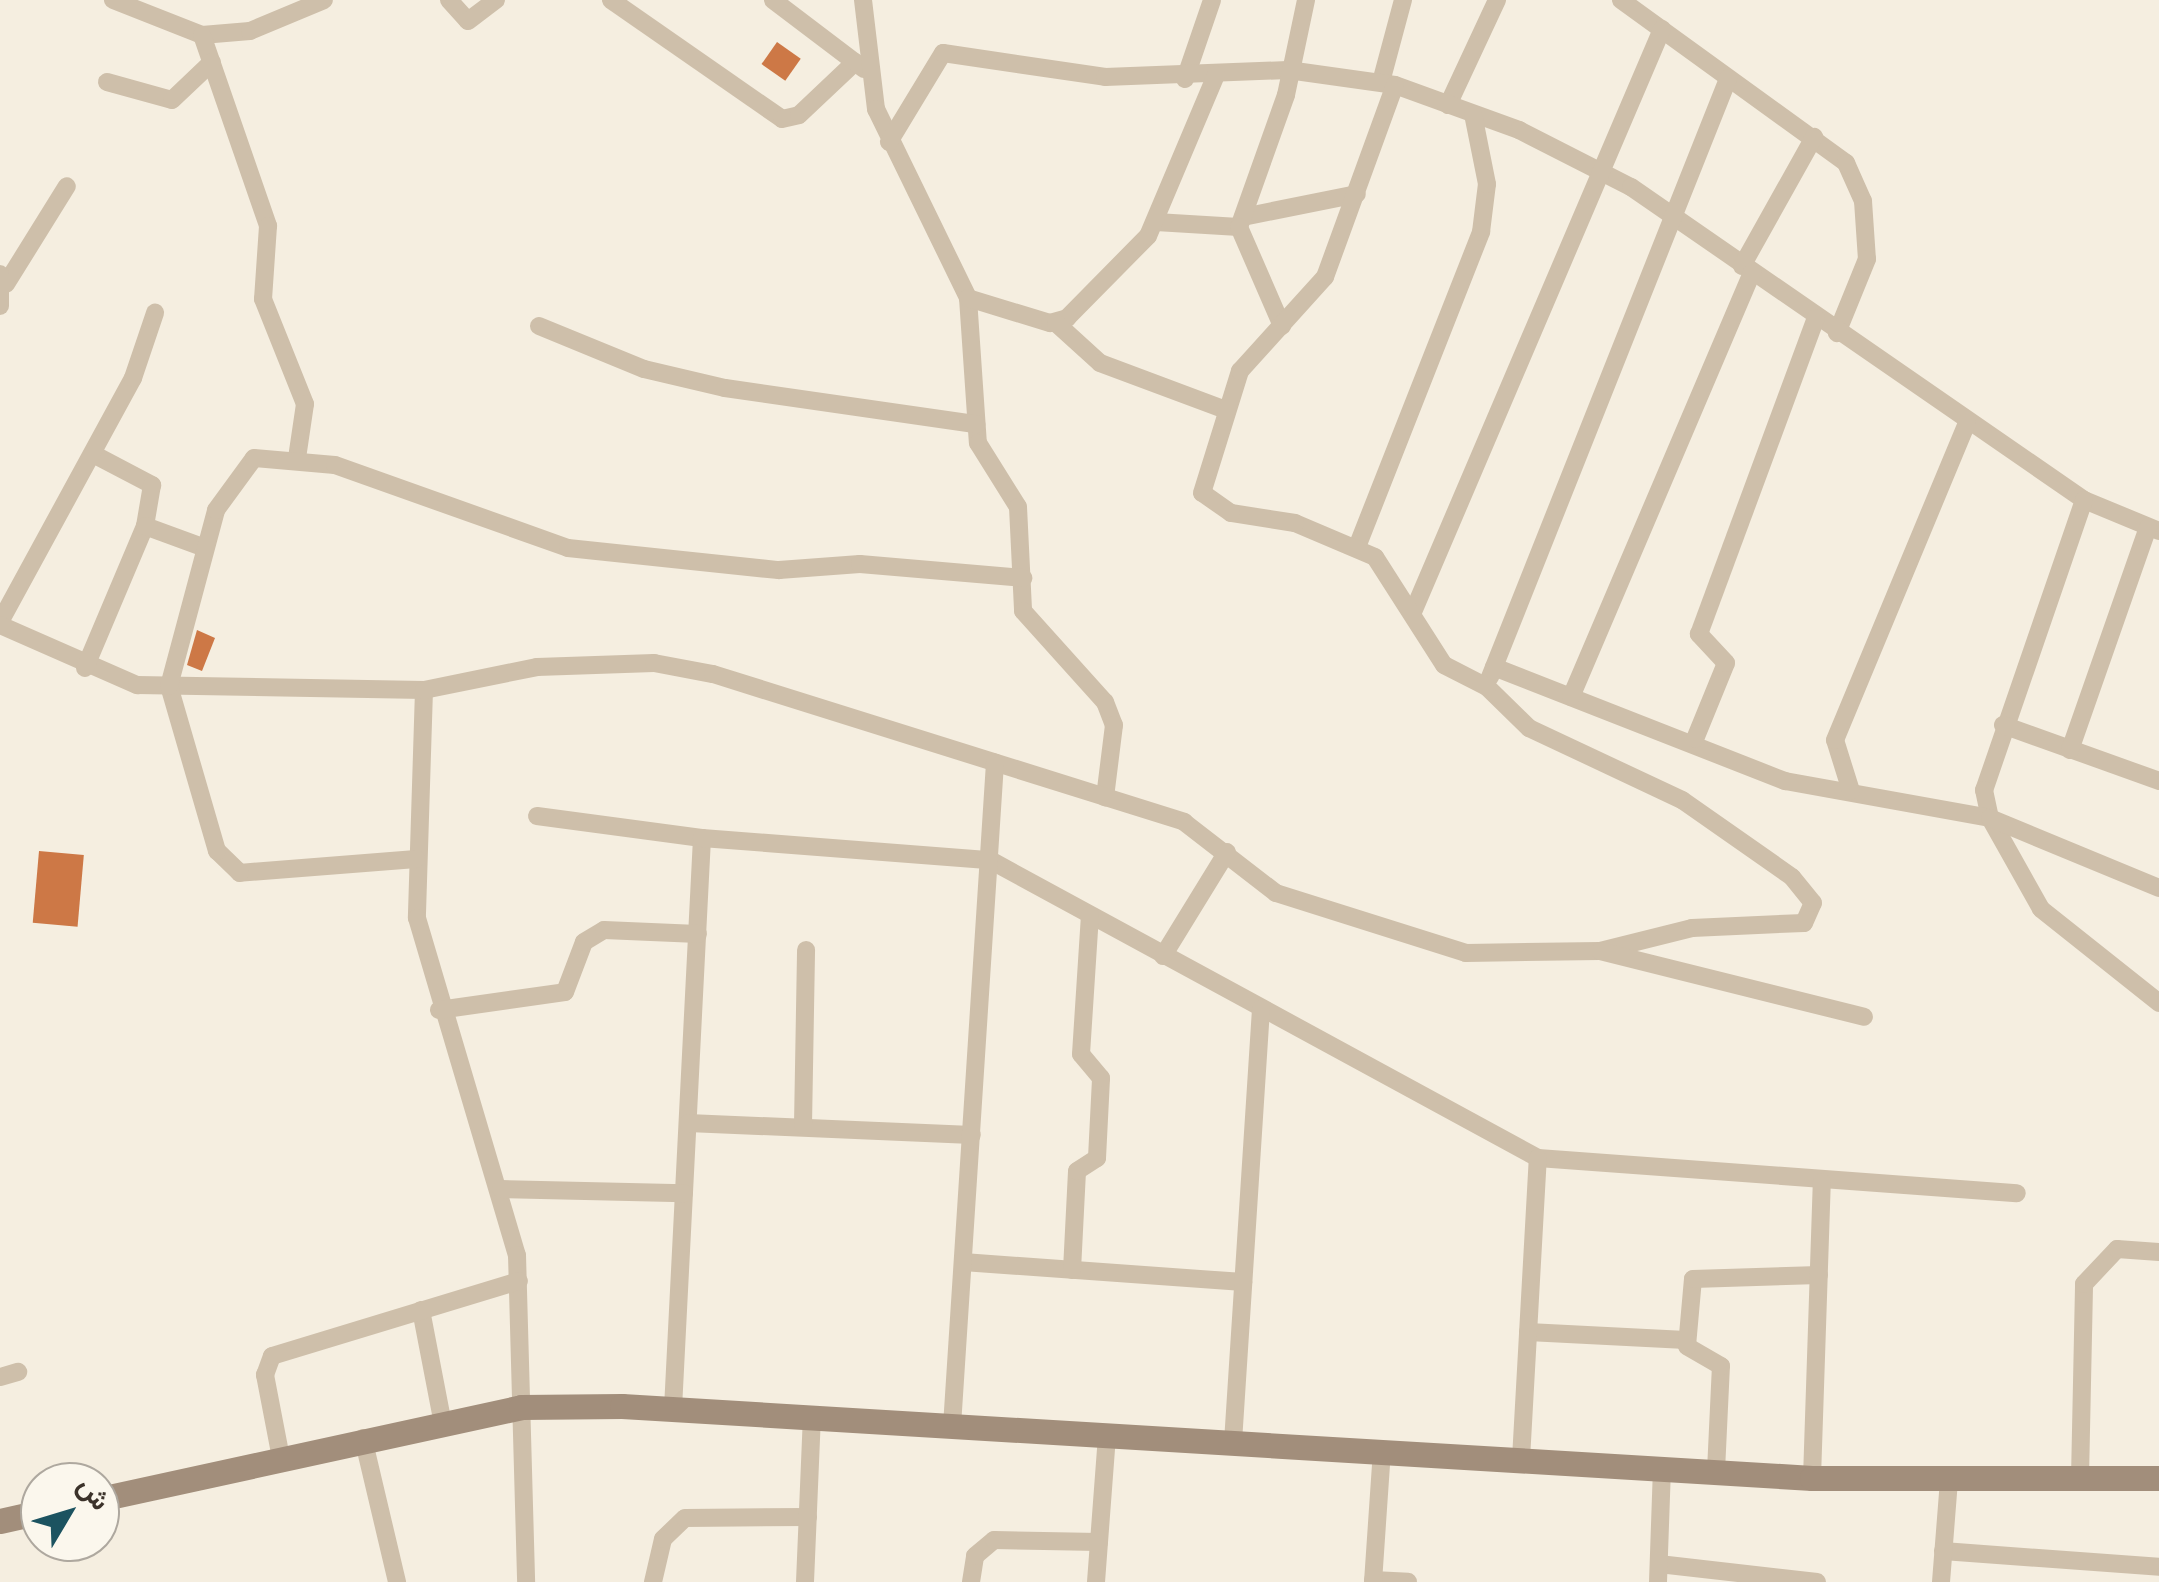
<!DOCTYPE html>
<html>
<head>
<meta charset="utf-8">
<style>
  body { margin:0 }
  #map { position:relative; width:2159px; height:1582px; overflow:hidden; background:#f5eee0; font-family:Overpass,Vazirmatn,sans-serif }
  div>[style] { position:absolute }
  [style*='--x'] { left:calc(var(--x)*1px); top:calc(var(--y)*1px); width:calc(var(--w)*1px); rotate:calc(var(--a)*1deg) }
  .building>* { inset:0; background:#cd7846; transform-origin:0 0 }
  .minor>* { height:18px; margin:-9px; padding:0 9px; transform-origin:9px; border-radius:9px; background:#cebfaa }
  .secondary>* { height:25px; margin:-12.5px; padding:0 12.5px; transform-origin:12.5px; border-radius:12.5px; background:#a28e7b }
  span { translate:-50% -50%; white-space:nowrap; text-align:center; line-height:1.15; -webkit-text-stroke:8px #fbf7ed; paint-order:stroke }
  .north { position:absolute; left:20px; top:1462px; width:100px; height:100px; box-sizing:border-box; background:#fbf7ed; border:2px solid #aea89f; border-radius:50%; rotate:52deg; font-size:28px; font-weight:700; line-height:40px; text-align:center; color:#3b322a }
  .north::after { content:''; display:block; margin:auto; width:35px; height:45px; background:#1c5360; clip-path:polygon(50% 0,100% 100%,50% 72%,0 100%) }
</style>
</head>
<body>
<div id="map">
  <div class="building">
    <i style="left:777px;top:42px;width:29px;height:27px;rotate:35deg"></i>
    <i style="clip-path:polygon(197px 630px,215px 638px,202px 671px,187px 665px)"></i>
    <i style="left:39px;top:851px;width:45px;height:72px;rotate:5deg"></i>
  </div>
  <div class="minor">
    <i style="--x:113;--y:0;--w:96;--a:21.5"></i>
    <i style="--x:202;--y:35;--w:48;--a:-4.8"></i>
    <i style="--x:250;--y:31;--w:80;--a:-22.7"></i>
    <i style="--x:449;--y:0;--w:28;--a:48"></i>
    <i style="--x:468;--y:21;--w:35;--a:-37"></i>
    <i style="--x:611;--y:0;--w:208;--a:34.8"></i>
    <i style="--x:782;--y:119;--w:17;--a:-13"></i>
    <i style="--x:799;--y:115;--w:77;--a:-43.4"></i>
    <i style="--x:773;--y:0;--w:114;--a:37.2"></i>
    <i style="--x:863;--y:0;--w:110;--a:83.2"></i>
    <i style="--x:876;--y:109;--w:210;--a:64"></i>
    <i style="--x:968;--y:298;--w:145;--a:86.1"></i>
    <i style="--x:978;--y:443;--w:75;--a:58"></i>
    <i style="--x:1018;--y:507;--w:104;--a:87.2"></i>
    <i style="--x:1023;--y:611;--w:122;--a:48"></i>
    <i style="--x:1105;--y:702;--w:25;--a:69"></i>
    <i style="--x:1114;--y:725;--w:73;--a:97.1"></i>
    <i style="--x:1621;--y:0;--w:278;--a:35.9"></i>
    <i style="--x:1846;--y:163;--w:42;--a:65.9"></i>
    <i style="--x:1863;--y:201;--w:58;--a:86.1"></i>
    <i style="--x:1867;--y:259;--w:80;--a:112.1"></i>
    <i style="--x:202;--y:35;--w:202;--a:70.9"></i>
    <i style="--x:268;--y:226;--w:73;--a:93.9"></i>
    <i style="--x:263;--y:299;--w:113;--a:68.2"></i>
    <i style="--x:305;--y:404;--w:55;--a:98.4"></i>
    <i style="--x:1185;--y:79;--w:83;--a:-71.1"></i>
    <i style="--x:107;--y:82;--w:67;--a:15.5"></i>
    <i style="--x:172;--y:100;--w:55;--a:-43.5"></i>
    <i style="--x:1381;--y:82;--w:85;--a:-75"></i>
    <i style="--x:1448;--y:105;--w:116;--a:-65"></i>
    <i style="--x:889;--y:142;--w:104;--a:-58.8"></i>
    <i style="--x:943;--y:53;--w:164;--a:8.4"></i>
    <i style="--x:1105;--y:77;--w:183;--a:-2.2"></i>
    <i style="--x:1288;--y:70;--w:108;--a:8"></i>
    <i style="--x:1395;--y:85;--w:132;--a:19.9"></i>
    <i style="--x:1519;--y:130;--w:126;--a:27"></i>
    <i style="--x:1631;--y:187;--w:551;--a:34.64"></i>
    <i style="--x:1243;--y:217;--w:116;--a:-11.4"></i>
    <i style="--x:1156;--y:222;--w:83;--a:3.4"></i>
    <i style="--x:1239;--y:227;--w:140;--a:-70.4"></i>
    <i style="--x:1286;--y:95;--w:97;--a:-78.1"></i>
    <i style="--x:1239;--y:227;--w:108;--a:66.5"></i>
    <i style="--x:1742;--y:266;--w:148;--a:-60.8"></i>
    <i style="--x:6;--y:284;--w:115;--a:-58.1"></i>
    <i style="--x:968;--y:298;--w:86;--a:17"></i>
    <i style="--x:1050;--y:323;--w:18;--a:-16"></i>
    <i style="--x:1067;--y:318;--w:115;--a:-45.4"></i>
    <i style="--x:1148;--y:236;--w:175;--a:-67.1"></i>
    <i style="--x:0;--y:306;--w:32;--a:-90"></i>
    <i style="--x:1056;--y:323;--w:59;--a:42.3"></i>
    <i style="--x:1100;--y:363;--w:134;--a:20.5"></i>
    <i style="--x:539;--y:326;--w:113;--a:22.3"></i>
    <i style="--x:644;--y:369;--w:83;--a:13.2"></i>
    <i style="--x:725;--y:388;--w:254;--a:8.2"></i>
    <i style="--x:93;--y:454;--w:67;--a:27.7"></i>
    <i style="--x:152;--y:485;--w:42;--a:99.7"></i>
    <i style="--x:2159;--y:531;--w:81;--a:-157.5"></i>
    <i style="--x:2084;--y:500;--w:307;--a:109"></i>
    <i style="--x:1984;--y:790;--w:29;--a:78"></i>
    <i style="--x:1990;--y:818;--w:104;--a:60.7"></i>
    <i style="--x:2041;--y:909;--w:151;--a:38.5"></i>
    <i style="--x:1357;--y:547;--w:339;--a:-68.5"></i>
    <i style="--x:1481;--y:232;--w:48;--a:-82.9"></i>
    <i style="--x:1487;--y:184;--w:71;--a:-101.3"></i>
    <i style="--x:1413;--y:612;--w:634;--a:-66.87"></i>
    <i style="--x:0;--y:622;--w:278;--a:-61.4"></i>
    <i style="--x:133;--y:378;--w:69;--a:-71.3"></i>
    <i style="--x:0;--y:625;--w:150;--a:23.7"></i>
    <i style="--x:137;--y:685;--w:287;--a:1"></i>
    <i style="--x:424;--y:690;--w:228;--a:91.8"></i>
    <i style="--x:417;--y:918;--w:352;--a:73.5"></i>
    <i style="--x:517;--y:1255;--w:327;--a:88.4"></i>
    <i style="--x:1494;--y:667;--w:313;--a:21.4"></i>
    <i style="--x:1785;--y:781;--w:208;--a:10.2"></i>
    <i style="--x:1990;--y:818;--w:183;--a:22.5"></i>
    <i style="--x:85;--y:668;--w:154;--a:-67.1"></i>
    <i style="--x:145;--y:526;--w:64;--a:20.1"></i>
    <i style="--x:1490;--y:677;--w:644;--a:-68.3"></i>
    <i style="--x:424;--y:690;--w:115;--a:-11.5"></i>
    <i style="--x:537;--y:667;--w:117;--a:-2"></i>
    <i style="--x:654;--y:663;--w:60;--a:10.6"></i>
    <i style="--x:713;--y:674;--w:494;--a:17.4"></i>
    <i style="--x:1184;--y:822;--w:116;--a:37.7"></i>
    <i style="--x:1276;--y:893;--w:199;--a:17.5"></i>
    <i style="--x:1466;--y:953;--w:134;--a:-0.9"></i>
    <i style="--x:1600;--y:951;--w:95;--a:-14"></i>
    <i style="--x:1692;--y:928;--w:112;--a:-2.6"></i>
    <i style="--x:1804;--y:923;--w:22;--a:-66"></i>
    <i style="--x:1813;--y:903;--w:33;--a:-129"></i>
    <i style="--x:1792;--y:877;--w:134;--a:-145"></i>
    <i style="--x:1682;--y:800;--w:169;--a:-154.8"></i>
    <i style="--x:1529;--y:728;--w:59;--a:-135.7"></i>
    <i style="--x:1487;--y:687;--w:48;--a:-152.9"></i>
    <i style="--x:1444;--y:665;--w:128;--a:-122.6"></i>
    <i style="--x:1375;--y:557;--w:87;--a:-157"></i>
    <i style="--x:1295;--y:523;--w:65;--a:-171.1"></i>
    <i style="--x:1231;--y:513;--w:35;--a:-145"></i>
    <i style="--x:1202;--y:493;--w:128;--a:-72.7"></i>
    <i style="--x:1240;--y:371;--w:127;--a:-47.9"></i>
    <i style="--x:1325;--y:277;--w:204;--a:-70"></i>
    <i style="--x:1571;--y:697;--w:462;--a:-66.9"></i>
    <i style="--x:2003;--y:725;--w:166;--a:19.7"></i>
    <i style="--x:1695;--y:739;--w:82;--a:-67.8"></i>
    <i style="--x:1726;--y:663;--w:40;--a:-133"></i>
    <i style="--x:1699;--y:634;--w:337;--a:-69.7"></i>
    <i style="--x:2070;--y:750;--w:236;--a:-70.7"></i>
    <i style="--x:1851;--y:791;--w:53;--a:-107.4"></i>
    <i style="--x:1835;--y:740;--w:343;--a:-67.4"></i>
    <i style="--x:537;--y:816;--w:166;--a:7.6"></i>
    <i style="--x:702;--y:838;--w:572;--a:92.91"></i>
    <i style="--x:702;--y:838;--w:289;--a:4.4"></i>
    <i style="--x:990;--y:860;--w:624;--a:28.54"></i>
    <i style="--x:1538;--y:1158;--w:480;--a:4.2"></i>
    <i style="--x:416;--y:859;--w:177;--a:175.5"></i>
    <i style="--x:240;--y:873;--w:32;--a:-136"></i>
    <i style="--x:217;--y:851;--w:172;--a:-106.2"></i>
    <i style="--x:169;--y:686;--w:182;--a:-75"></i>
    <i style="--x:216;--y:510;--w:64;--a:-53.8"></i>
    <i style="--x:254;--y:458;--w:81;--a:4.9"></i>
    <i style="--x:335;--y:465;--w:247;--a:19.6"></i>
    <i style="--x:568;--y:548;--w:212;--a:6"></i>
    <i style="--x:779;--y:570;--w:81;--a:-4.2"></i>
    <i style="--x:860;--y:564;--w:164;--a:4.9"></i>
    <i style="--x:1600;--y:951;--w:272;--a:14"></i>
    <i style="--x:1163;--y:956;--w:122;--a:-58.4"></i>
    <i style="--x:439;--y:1010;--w:127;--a:-8.1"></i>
    <i style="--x:565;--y:992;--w:53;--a:-69.2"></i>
    <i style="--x:584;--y:942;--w:23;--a:-31"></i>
    <i style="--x:604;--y:930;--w:94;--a:2.4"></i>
    <i style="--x:688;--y:1123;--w:284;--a:2.4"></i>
    <i style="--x:803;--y:1125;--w:175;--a:-89"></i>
    <i style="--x:501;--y:1189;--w:183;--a:1.3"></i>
    <i style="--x:963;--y:1262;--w:281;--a:4.1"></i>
    <i style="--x:1072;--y:1270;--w:99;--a:-87.1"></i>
    <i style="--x:1077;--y:1171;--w:24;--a:-33"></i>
    <i style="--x:1097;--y:1158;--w:80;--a:-87.1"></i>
    <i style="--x:1101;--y:1078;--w:31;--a:-130"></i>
    <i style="--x:1081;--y:1054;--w:139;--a:-86.3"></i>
    <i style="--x:421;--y:1310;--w:116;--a:79.1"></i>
    <i style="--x:1528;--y:1332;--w:158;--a:2.9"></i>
    <i style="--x:0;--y:1377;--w:19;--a:-16"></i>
    <i style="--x:952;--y:1426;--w:665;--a:-86.29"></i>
    <i style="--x:363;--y:1438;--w:148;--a:76.7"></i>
    <i style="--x:1233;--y:1442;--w:434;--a:-86.3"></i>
    <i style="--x:281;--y:1458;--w:85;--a:-100.9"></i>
    <i style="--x:265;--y:1375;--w:20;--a:-70"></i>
    <i style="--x:272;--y:1356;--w:258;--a:-16.9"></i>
    <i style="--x:1521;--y:1459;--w:301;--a:-86.8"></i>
    <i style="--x:1716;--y:1471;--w:105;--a:-87.3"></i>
    <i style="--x:1721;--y:1366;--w:39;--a:-150"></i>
    <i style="--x:1687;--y:1346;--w:67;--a:-84.9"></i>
    <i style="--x:1693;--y:1279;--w:126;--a:-1.8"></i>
    <i style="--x:1812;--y:1478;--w:296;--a:-88.1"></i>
    <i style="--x:2080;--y:1478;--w:194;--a:-88.8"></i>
    <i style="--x:2084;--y:1284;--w:48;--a:-46.7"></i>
    <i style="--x:2117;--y:1249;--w:42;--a:4.1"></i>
    <i style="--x:1943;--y:1551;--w:217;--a:4.2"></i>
    <i style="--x:1659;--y:1564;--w:159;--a:6.5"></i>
    <i style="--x:1373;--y:1580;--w:35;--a:3"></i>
    <i style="--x:653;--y:1582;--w:44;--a:-76.9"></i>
    <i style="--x:663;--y:1539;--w:30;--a:-44"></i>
    <i style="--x:685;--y:1518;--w:123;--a:-0.5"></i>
    <i style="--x:805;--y:1582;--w:165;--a:-87.6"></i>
    <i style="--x:971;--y:1582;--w:26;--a:-81"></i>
    <i style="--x:975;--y:1556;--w:25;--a:-40"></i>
    <i style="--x:994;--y:1540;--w:105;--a:1.1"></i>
    <i style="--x:1096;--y:1582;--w:147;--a:-85.7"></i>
    <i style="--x:1373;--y:1582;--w:131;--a:-86.1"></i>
    <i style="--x:1658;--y:1582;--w:114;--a:-88"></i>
    <i style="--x:1941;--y:1582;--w:102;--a:-85.5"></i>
  </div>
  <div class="secondary">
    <i style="--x:100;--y:1499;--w:431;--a:-12.3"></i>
    <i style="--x:521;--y:1407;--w:101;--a:-0.6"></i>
    <i style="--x:622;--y:1406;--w:1192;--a:3.46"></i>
    <i style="--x:1812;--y:1478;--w:347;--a:0"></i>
    <i style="--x:0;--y:1521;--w:41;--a:-12.7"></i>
  </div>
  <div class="north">ش</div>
</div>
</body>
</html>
